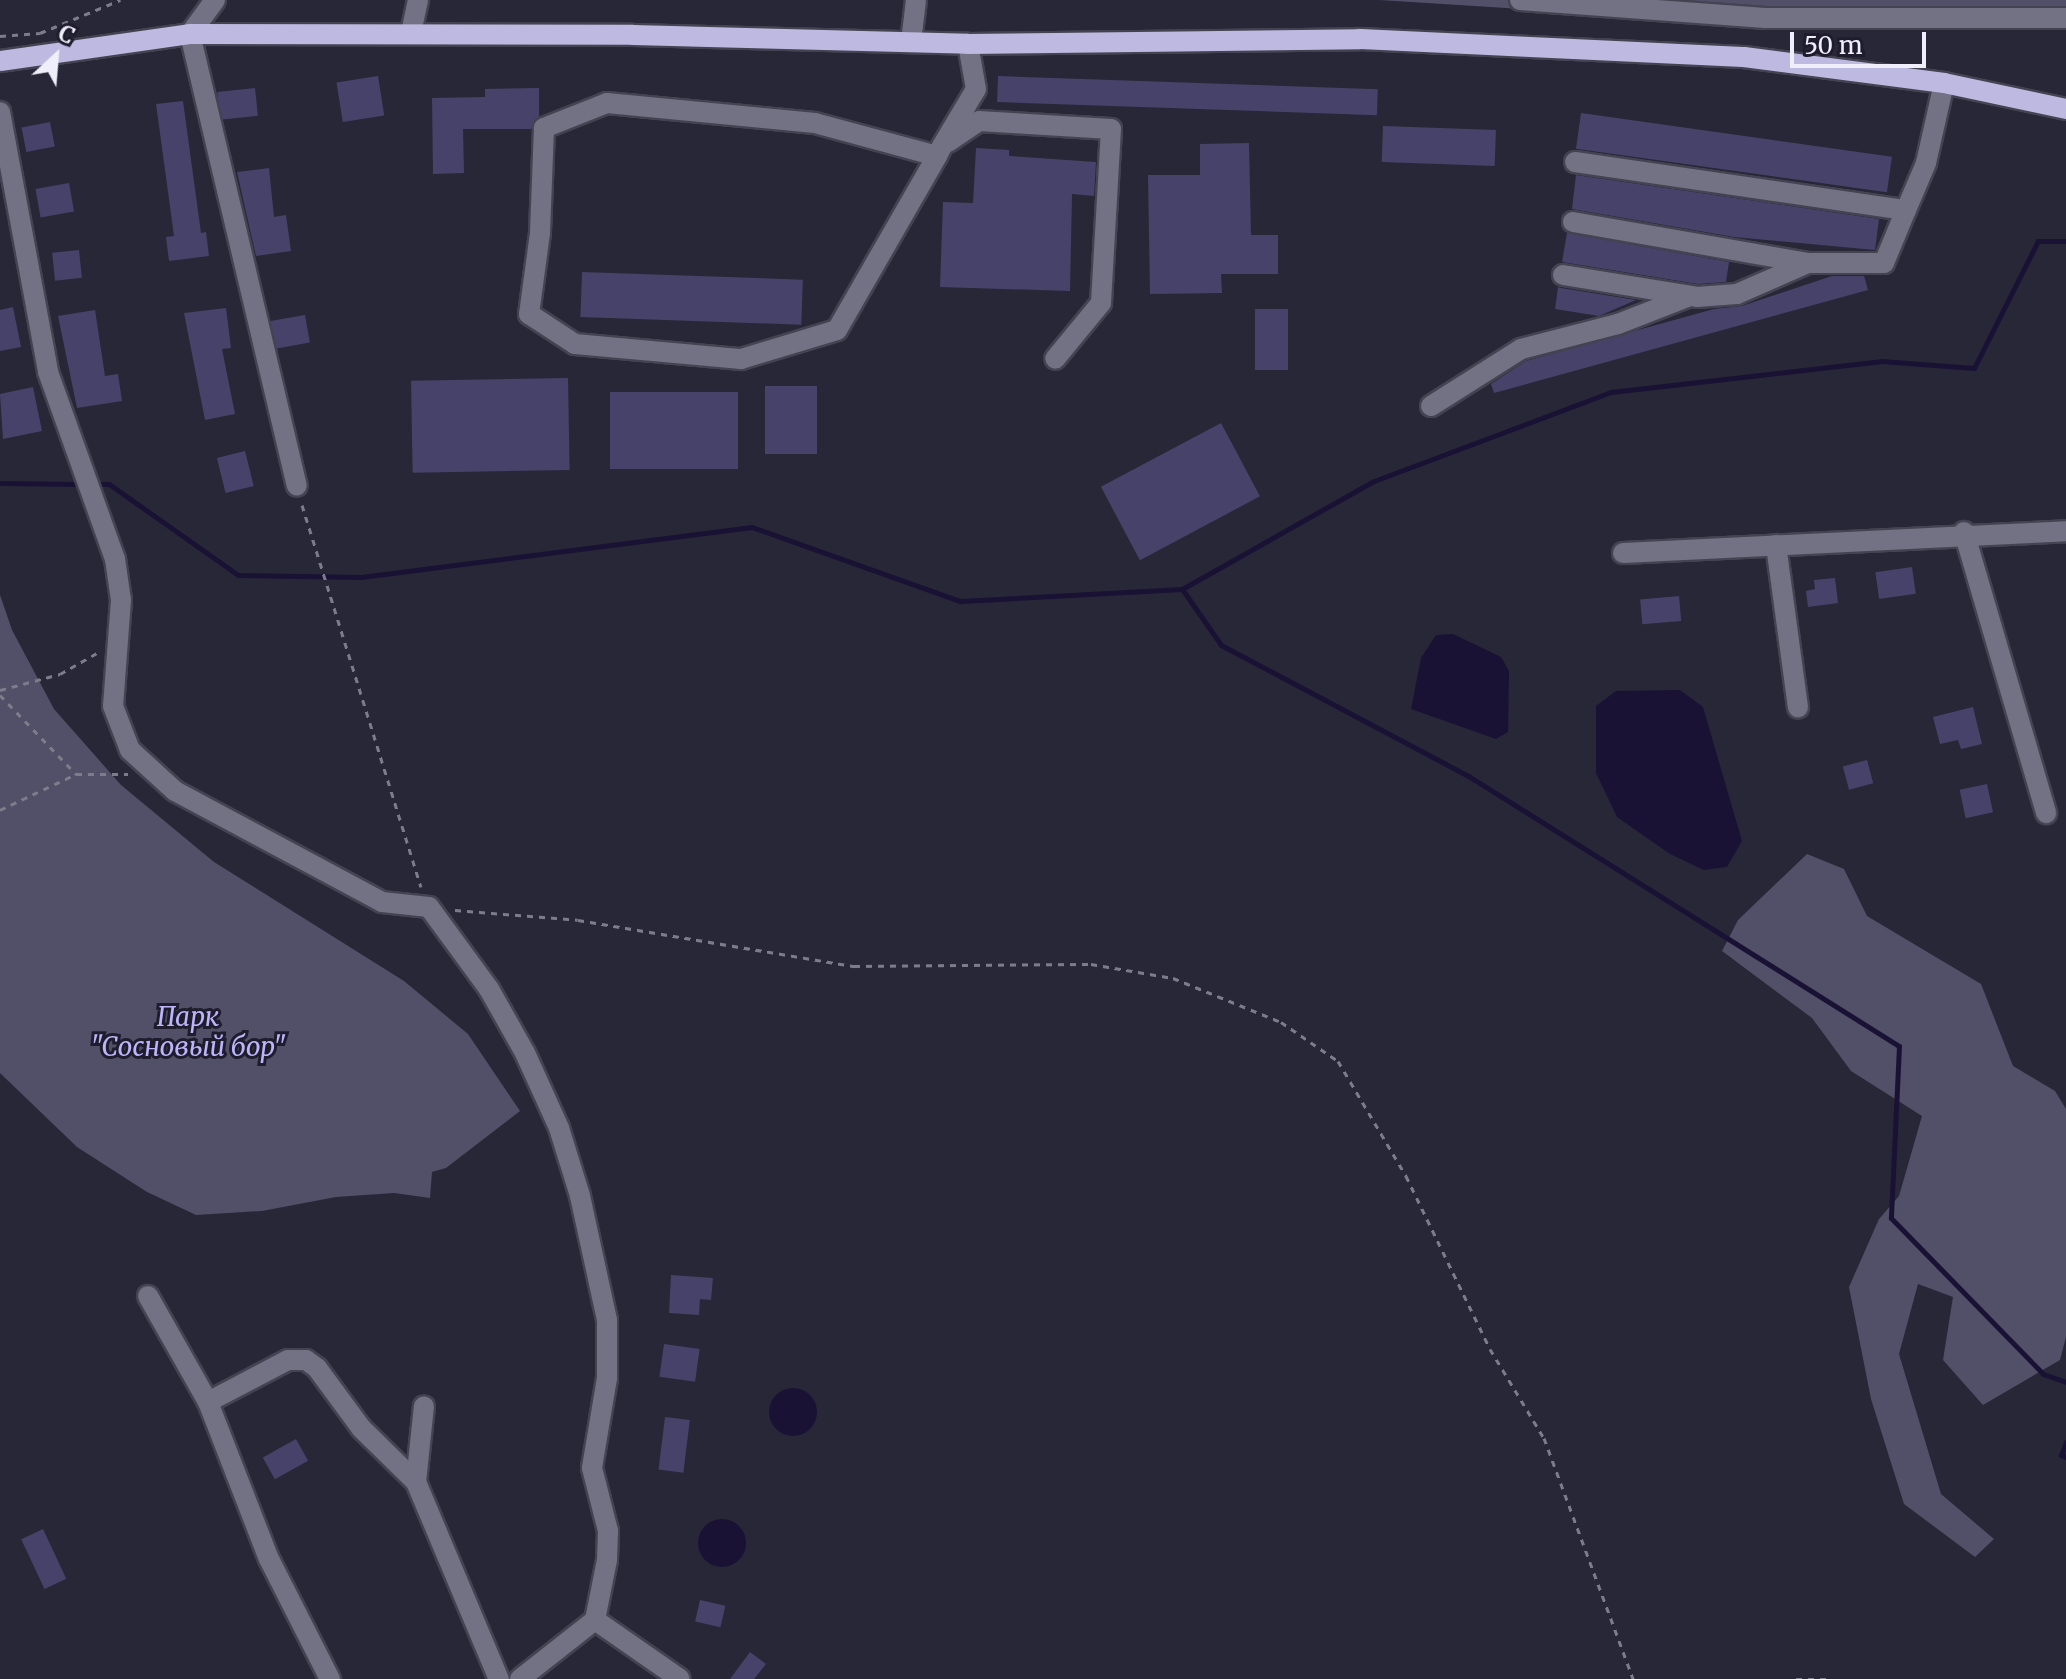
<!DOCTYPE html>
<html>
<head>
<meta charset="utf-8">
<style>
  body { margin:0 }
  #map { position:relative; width:2066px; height:1679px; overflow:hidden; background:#282737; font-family:Merriweather,serif }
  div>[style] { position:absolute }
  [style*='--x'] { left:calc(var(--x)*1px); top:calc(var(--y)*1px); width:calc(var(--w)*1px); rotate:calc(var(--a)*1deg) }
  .green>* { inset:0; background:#524f68 }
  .water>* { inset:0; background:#191234 }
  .round { border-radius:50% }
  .stream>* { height:5px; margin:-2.5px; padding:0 2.5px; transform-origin:2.5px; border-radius:2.5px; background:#191234 }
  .building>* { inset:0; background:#474269; transform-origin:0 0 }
  .path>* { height:3px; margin-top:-1.5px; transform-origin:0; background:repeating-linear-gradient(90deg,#7d7c8a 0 6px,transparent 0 12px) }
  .roads { filter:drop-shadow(2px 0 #444352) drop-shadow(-2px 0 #444352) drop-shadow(0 2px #444352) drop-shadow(0 -2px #444352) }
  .minor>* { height:20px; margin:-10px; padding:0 10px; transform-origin:10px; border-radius:10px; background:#737184 }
  .major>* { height:20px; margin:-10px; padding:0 10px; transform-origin:10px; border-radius:10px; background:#bdb9e1 }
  span { translate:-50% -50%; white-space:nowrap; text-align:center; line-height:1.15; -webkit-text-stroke:6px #1f1d2d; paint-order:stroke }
  .park-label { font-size:26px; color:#bcb5f9; font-style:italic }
  .north { position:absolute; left:16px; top:16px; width:80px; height:80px; -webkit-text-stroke:6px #1f1d2d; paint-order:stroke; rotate:26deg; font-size:22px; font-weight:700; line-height:32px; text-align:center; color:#efeefa }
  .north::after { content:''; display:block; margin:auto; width:28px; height:36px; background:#efeefa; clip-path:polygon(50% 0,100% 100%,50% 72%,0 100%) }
  .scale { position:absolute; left:1790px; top:32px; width:136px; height:36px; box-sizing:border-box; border:4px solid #efeefa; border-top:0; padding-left:10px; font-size:24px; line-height:28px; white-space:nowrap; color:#efeefa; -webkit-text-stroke:6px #1f1d2d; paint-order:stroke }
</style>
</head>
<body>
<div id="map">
  <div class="green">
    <i style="clip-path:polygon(1379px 0,2066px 0,2066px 27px,1774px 25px)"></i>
    <i style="clip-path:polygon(0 595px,12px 630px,54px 709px,121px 785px,214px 862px,404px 981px,468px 1034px,520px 1111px,446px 1168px,432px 1172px,430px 1198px,394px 1193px,336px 1197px,262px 1211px,196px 1215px,147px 1192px,77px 1147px,0 1073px)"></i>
    <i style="clip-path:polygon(1807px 854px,1844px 869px,1867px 916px,1981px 984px,2013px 1066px,2055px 1091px,2066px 1109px,2066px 1337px,2060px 1360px,1983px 1405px,1943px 1360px,1953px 1297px,1918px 1284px,1899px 1354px,1941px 1494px,1994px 1539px,1975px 1557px,1904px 1504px,1871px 1399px,1849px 1287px,1879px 1219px,1899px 1196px,1922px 1116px,1851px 1071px,1812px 1018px,1722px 951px,1738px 920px)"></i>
  </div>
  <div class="water">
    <i style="clip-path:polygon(1453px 634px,1501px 657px,1509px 671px,1508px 732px,1496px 739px,1411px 709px,1421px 658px,1436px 635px)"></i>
    <i style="clip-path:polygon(1680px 690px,1703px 707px,1742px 841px,1727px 867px,1704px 870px,1670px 854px,1617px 817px,1596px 773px,1596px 706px,1616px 691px)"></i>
    <i class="round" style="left:769px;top:1388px;width:48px;height:48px"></i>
    <i class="round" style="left:698px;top:1519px;width:48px;height:48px"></i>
  </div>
  <div class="stream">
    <i style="--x:0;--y:483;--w:81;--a:0.7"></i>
    <i style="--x:95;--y:484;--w:14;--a:0"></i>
    <i style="--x:109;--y:484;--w:158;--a:35.2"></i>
    <i style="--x:238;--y:575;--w:123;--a:0.9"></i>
    <i style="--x:361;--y:577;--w:394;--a:-7.3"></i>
    <i style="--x:752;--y:527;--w:221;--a:19.6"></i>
    <i style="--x:960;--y:601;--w:222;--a:-3.1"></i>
    <i style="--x:1182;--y:589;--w:68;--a:55.1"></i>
    <i style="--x:1221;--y:645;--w:282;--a:27.9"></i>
    <i style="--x:1470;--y:777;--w:506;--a:32.09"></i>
    <i style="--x:1899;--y:1046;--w:172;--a:92.7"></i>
    <i style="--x:1891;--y:1218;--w:218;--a:45.7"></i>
    <i style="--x:2043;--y:1374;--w:24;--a:19"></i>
    <i style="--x:1182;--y:589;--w:220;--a:-29.4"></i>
    <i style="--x:1374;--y:481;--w:253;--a:-20.6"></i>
    <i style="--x:1611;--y:392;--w:273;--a:-6.5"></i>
    <i style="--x:1882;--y:361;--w:92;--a:4.4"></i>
    <i style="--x:1974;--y:368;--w:142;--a:-63.3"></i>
    <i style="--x:2038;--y:241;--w:28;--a:0"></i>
    <i style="--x:2066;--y:1442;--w:14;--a:111"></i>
    <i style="--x:2061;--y:1455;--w:5;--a:22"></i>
  </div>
  <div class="building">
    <i style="left:378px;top:76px;width:40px;height:42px;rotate:81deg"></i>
    <i style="left:998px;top:76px;width:380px;height:26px;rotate:2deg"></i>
    <i style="left:255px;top:88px;width:28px;height:38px;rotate:84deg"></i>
    <i style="clip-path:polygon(539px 88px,539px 116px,531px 129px,463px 129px,464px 173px,433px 174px,432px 98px,485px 97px,485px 89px)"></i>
    <i style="clip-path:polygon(183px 101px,201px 233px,206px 232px,209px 256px,169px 261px,166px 237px,174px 236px,156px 104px)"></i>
    <i style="left:1581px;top:113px;width:314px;height:36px;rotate:8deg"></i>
    <i style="left:50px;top:122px;width:25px;height:29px;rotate:79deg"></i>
    <i style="left:1383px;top:126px;width:113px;height:36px;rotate:2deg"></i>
    <i style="clip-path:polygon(1249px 143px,1251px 235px,1278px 235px,1278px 274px,1221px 274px,1222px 293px,1150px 294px,1148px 175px,1200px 175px,1200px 144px)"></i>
    <i style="clip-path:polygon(976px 148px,1009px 150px,1009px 156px,1096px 162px,1094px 196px,1072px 194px,1070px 291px,940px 287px,943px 202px,973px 203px)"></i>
    <i style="clip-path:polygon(269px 168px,274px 217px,286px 215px,291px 251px,256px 256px,237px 172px)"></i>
    <i style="clip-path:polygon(1576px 175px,1879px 219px,1875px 250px,1734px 237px,1572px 209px)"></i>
    <i style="left:69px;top:183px;width:29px;height:34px;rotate:80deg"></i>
    <i style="clip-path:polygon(1567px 233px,1729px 262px,1726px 282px,1698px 284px,1562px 262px)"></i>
    <i style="left:79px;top:250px;width:28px;height:27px;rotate:84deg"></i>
    <i style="left:582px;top:272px;width:221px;height:45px;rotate:2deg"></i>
    <i style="clip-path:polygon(1832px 276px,1864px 276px,1868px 290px,1494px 393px,1491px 384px,1526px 361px,1714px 309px,1742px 306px)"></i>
    <i style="clip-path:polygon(1558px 287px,1561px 288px,1636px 300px,1599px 316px,1555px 309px)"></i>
    <i style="clip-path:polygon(13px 307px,21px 347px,0 351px,0 310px)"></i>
    <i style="clip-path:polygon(226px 308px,231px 348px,222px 349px,235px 414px,205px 420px,184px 313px)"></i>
    <i style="left:1255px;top:309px;width:33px;height:61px"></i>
    <i style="clip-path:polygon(95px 310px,105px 376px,118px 374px,122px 401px,77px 408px,58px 316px)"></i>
    <i style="left:305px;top:315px;width:28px;height:35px;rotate:80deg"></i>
    <i style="left:568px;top:378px;width:92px;height:157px;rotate:89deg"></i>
    <i style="left:765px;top:386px;width:52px;height:68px"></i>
    <i style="clip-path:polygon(33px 387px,42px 431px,3px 439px,0 394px)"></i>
    <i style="left:610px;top:392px;width:128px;height:77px"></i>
    <i style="left:1221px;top:423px;width:83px;height:136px;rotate:62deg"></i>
    <i style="left:245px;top:451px;width:36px;height:29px;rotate:76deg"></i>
    <i style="left:1912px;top:567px;width:27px;height:37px;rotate:82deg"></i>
    <i style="clip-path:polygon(1835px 578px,1838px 603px,1808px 607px,1806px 591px,1815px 589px,1814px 580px)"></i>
    <i style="left:1679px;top:596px;width:25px;height:39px;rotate:85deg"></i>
    <i style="clip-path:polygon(1973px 707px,1982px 744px,1961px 749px,1958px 740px,1940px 744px,1933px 717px)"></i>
    <i style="left:1867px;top:760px;width:24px;height:25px;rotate:75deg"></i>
    <i style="left:1987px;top:784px;width:29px;height:28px;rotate:78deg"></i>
    <i style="clip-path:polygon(671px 1275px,713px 1278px,711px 1300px,700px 1299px,699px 1315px,669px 1313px)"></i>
    <i style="left:664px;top:1344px;width:36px;height:33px;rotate:8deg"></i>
    <i style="left:665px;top:1417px;width:25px;height:53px;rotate:7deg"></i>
    <i style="left:296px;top:1439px;width:25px;height:38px;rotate:61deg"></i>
    <i style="left:43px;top:1529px;width:55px;height:24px;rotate:65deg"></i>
    <i style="left:700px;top:1600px;width:26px;height:22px;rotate:13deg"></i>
    <i style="clip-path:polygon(750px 1652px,766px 1664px,754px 1679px,730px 1679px)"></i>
  </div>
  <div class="path">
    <i style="--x:0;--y:36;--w:40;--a:-4.3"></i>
    <i style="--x:40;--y:33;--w:87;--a:-22.4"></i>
    <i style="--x:302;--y:505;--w:400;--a:72.7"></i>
    <i style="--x:0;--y:690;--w:62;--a:-14.9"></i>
    <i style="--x:60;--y:674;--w:43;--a:-29.6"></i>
    <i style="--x:0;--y:695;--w:110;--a:46.1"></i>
    <i style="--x:0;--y:810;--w:84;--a:-25.3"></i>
    <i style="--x:76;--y:774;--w:52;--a:0"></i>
    <i style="--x:455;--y:910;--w:123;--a:4.6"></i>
    <i style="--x:578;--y:920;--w:280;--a:9.5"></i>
    <i style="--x:854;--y:966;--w:237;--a:-0.5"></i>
    <i style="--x:1091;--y:964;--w:83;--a:9.7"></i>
    <i style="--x:1173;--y:978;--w:117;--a:22.2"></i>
    <i style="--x:1281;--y:1022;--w:69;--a:34.4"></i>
    <i style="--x:1338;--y:1061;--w:134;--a:59.4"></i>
    <i style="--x:1406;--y:1176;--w:192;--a:64.1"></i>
    <i style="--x:1490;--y:1349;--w:104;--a:58.8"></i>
    <i style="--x:1544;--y:1438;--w:257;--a:69.7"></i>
    <i style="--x:1796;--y:1679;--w:31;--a:0"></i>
  </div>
  <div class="roads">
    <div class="minor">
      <i style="--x:215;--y:0;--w:42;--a:126.3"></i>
      <i style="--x:190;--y:34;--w:464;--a:76.7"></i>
      <i style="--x:1520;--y:0;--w:246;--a:4.2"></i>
      <i style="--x:1765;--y:18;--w:301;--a:0"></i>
      <i style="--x:411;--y:33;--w:34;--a:-78"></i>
      <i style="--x:911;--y:42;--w:42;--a:-83.2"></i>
      <i style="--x:0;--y:112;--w:264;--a:79.5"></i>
      <i style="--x:48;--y:372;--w:199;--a:70.3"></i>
      <i style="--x:115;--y:559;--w:41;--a:81.7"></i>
      <i style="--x:121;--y:600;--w:106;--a:94.3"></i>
      <i style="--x:113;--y:706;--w:47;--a:68.9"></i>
      <i style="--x:130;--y:750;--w:61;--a:42.3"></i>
      <i style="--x:175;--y:791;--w:235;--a:28.2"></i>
      <i style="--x:382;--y:902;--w:47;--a:6.1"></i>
      <i style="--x:429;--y:907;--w:102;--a:53.8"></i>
      <i style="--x:489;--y:989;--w:73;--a:60.6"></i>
      <i style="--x:525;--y:1053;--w:82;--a:65.6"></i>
      <i style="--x:559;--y:1128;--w:71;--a:72.8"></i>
      <i style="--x:580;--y:1196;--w:127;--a:77.7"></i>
      <i style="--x:607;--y:1320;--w:58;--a:90"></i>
      <i style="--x:607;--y:1378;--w:91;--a:99.5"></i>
      <i style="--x:592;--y:1468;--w:65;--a:75.7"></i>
      <i style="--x:608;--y:1531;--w:29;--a:92"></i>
      <i style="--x:607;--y:1560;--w:61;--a:101.3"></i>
      <i style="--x:948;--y:142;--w:37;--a:-34"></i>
      <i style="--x:979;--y:121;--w:132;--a:3.5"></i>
      <i style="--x:1111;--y:129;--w:174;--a:93.3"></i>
      <i style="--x:1101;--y:303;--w:72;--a:129.4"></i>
      <i style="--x:937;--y:156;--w:126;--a:-164.9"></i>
      <i style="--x:815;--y:123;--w:209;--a:-174.5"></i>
      <i style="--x:607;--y:103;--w:68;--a:158.4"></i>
      <i style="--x:544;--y:128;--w:105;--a:92.2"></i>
      <i style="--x:540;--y:233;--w:82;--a:97.7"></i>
      <i style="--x:529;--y:314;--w:55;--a:33.1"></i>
      <i style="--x:575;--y:344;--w:167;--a:5.2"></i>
      <i style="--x:741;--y:359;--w:100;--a:-16.8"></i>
      <i style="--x:837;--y:330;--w:201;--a:-60.1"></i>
      <i style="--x:937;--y:156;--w:11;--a:-63"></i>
      <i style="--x:942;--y:146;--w:66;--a:-59.2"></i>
      <i style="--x:976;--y:89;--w:46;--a:-100.1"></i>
      <i style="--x:1575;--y:162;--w:334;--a:8.3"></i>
      <i style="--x:1906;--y:210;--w:51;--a:-66.9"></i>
      <i style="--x:1926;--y:163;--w:82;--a:-77.3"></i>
      <i style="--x:1573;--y:222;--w:239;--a:9.9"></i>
      <i style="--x:1808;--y:263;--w:76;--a:0"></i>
      <i style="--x:1884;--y:263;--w:57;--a:-67.5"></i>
      <i style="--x:1563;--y:275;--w:136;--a:9.3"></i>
      <i style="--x:1697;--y:297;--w:40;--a:-4.3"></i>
      <i style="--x:1737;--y:294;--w:77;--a:-23.6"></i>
      <i style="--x:1431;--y:406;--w:107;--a:-32.3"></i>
      <i style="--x:1521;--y:349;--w:100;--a:-14.5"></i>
      <i style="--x:1618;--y:324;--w:77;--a:-21.3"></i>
      <i style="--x:1964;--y:532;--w:293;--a:73.7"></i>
      <i style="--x:1776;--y:545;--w:164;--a:82.3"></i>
      <i style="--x:1623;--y:553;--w:444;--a:-2.8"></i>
      <i style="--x:148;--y:1296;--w:122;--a:60.5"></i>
      <i style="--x:208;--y:1402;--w:168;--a:68.8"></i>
      <i style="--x:269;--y:1559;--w:135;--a:63.1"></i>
      <i style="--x:208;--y:1402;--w:90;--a:-27.7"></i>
      <i style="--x:288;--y:1360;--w:18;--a:0"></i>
      <i style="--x:306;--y:1360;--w:14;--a:36"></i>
      <i style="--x:317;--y:1368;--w:74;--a:53.7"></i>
      <i style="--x:361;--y:1428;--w:77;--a:44.5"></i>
      <i style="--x:416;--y:1482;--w:214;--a:67.2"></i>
      <i style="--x:416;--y:1482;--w:76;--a:-84"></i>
      <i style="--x:595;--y:1620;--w:103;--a:34.8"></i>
      <i style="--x:520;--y:1679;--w:95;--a:-38.2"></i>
    </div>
    <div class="major">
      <i style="--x:0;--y:61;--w:192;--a:-8.1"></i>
      <i style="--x:190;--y:34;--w:443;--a:0.1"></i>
      <i style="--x:633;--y:35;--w:335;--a:1.5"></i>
      <i style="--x:968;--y:44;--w:392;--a:-0.7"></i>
      <i style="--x:1360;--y:39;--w:384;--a:2.7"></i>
      <i style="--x:1744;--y:57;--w:202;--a:7.4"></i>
      <i style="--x:1944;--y:83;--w:125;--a:12"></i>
    </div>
  </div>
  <div class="park-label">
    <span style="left:188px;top:1032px">Парк<br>"Сосновый бор"</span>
  </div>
  <div class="north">С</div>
  <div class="scale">50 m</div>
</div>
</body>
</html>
